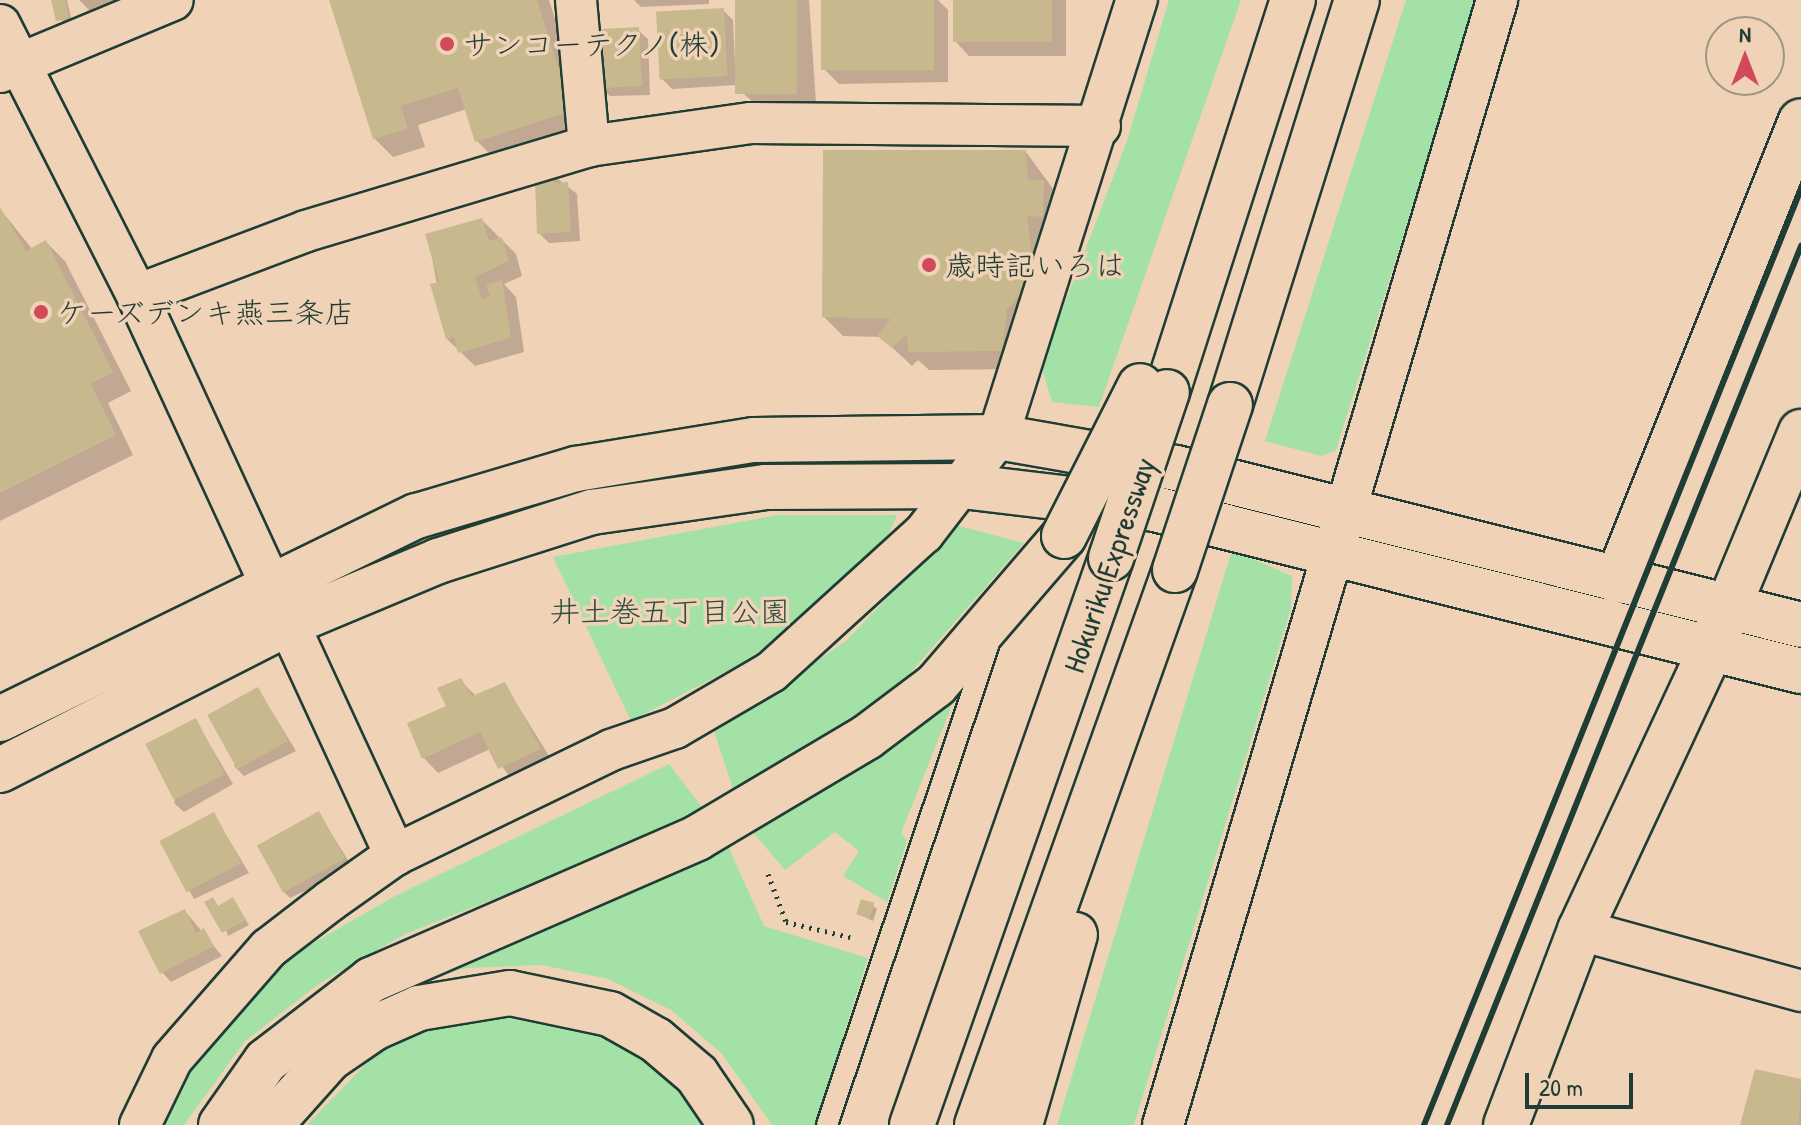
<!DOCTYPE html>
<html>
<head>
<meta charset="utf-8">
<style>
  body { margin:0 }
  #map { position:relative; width:1801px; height:1125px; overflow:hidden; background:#f0d3b7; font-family:"Patrick Hand","Klee One",sans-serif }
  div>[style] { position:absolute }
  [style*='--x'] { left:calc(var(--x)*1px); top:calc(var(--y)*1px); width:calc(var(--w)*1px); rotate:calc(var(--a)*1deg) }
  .green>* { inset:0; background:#a4e1a7 }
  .shadow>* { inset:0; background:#0003 }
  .building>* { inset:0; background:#c8b88e; transform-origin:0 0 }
  .path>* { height:5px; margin-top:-2.5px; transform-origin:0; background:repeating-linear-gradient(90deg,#1f3d34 0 2px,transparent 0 8px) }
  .roads { filter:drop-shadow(2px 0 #1f3d34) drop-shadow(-2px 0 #1f3d34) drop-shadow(0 2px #1f3d34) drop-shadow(0 -2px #1f3d34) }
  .service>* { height:20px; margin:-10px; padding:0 10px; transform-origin:10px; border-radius:10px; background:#f0d3b7 }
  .minor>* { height:40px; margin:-20px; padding:0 20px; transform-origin:20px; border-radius:20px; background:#f0d3b7 }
  .tertiary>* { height:44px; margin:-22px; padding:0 22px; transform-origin:22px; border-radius:22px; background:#f0d3b7 }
  .motorway>* { height:44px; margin:-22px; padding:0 22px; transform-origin:22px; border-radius:22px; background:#f0d3b7 }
  .rail>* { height:6px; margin:-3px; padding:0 3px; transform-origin:3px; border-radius:3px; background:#1f3d34 }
  .bridges { filter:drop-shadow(2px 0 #1f3d34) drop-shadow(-2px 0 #1f3d34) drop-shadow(0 2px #1f3d34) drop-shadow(0 -2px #1f3d34) }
  .motorway-bridge>* { height:44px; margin:-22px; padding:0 22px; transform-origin:22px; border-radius:22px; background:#f0d3b7 }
  .dots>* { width:22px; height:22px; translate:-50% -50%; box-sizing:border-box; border:4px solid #f0d3b7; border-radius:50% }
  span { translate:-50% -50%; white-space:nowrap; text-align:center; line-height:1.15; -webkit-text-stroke:7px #f0d3b7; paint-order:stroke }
  .poi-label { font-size:30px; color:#1f3d34 }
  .left { translate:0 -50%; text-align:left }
  .street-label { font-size:30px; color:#1f3d34 }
  .park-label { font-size:30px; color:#2c4d40 }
  .north { position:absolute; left:1705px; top:16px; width:80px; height:80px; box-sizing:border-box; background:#f0d3b7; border:2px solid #9c9783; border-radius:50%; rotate:0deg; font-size:22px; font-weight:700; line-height:32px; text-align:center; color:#1f3d34 }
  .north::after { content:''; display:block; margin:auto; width:28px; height:36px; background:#d1495b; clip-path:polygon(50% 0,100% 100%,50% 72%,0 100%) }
  .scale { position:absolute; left:1525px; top:1073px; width:108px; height:36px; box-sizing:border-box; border:4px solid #1f3d34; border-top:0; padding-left:10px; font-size:24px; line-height:28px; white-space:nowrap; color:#1f3d34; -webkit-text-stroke:6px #f0d3b7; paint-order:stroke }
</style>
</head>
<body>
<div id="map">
  <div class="green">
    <i style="clip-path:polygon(1169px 0,1241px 0,1099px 407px,1052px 402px,1041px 365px,1127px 141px)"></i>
    <i style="clip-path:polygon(1406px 0,1477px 0,1336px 450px,1321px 456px,1265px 441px)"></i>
    <i style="clip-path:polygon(778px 515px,897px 515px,883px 548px,750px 659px,631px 721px,553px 557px)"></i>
    <i style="clip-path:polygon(956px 525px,1024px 543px,904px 680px,824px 741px,734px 792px,714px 731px,846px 641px)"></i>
    <i style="clip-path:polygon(1232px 550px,1292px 576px,1291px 608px,1134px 1125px,1057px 1125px)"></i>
    <i style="clip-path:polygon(958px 690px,901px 833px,907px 841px,887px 902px,843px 876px,859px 851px,835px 832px,785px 870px,751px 830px,856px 769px)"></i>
    <i style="clip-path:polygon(669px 764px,708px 815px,405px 934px,320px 983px,245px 1041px,184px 1125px,156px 1125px,199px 1043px,296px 953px,395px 896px)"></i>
    <i style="clip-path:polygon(728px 846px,764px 926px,868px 958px,815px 1125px,772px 1125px,722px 1054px,671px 1010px,608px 979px,542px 965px,466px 968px,380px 994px)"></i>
    <i style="clip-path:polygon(515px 1012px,580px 1024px,652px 1059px,707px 1125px,307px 1125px,380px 1049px,455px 1021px)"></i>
  </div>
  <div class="shadow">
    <i style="clip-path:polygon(53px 0,67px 0,72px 22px,58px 20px)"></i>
    <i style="clip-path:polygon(79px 0,139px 0,94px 15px)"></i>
    <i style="clip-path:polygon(331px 0,549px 0,590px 130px,496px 160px,477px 141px,467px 109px,418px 125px,425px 147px,393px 157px,374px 138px)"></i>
    <i style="clip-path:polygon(634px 0,709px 0,709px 4px,641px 7px)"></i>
    <i style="clip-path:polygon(737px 0,809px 0,816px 103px,758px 107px,743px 93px)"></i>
    <i style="clip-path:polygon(823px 0,938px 0,948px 10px,948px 82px,839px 84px,824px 69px)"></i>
    <i style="clip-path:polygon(955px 0,1066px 0,1066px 56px,969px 56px,955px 41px)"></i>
    <i style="clip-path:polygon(723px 10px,733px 20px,736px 85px,672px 89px,662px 79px)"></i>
    <i style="clip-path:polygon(638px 30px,648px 39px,650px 95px,610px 96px,600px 87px)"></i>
    <i style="clip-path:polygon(1026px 152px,1062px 201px,1020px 369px,929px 370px,918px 360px,912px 366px,881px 337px,843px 336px,824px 317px)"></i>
    <i style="clip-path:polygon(553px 175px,577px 194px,580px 241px,549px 243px,539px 233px)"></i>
    <i style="clip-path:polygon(0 209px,33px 250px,46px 242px,65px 261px,131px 391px,108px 403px,133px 455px,0 521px)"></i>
    <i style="clip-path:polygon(482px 220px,516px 254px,522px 276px,504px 284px,516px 297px,524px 352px,475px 366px,447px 339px,428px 236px)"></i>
    <i style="clip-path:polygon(461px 681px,476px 696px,505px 685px,554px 764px,514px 783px,490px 749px,438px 773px,424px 758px)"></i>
    <i style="clip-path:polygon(258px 689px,296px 751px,244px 776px,234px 766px)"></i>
    <i style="clip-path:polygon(196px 721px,233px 784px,184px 812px,174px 803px)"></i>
    <i style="clip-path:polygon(319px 814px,353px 868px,290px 898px,281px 889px)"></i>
    <i style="clip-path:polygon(214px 815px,249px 873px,194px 899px,161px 841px)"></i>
    <i style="clip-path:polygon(233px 900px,249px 925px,228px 936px,219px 907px)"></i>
    <i style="clip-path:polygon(872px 905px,877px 909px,873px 921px,858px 914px)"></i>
    <i style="clip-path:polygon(185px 911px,222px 956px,171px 982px,162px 972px)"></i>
    <i style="clip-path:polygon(1757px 1071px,1801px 1081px,1801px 1125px,1742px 1125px)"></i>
  </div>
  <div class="building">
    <i style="clip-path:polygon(51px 0,65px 0,69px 18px,56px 21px)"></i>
    <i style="clip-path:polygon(329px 0,537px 0,572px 111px,475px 142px,458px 88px,401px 106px,408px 129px,373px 139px)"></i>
    <i style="left:735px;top:0;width:62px;height:94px"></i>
    <i style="left:821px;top:0;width:113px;height:70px"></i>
    <i style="left:953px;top:0;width:99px;height:42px"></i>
    <i style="left:724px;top:8px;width:68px;height:68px;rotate:87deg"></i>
    <i style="left:639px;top:27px;width:59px;height:44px;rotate:87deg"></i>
    <i style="clip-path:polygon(823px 150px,1026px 150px,1028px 180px,1044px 180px,1043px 217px,1027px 216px,1035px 281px,1007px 309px,1002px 351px,908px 352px,907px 334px,892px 348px,877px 336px,891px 319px,822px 317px)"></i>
    <i style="clip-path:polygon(554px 173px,554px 183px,568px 182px,571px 232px,537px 234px,535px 180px)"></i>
    <i style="clip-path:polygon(0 207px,26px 251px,46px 240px,113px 372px,91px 384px,116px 435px,0 493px)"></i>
    <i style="clip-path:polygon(482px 218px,489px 241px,502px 237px,509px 261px,475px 277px,482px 299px,490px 297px,486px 284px,502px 280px,511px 338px,458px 353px,454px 337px,446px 339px,430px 284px,439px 282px,425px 234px)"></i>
    <i style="clip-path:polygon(461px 678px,472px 696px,505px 682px,541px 749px,498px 769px,480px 732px,422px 759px,407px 723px,446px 706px,437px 688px)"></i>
    <i style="left:258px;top:687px;width:62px;height:58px;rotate:61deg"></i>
    <i style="left:196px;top:718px;width:63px;height:57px;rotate:63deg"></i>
    <i style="left:319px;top:811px;width:54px;height:71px;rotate:61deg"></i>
    <i style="left:214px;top:812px;width:58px;height:62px;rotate:62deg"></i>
    <i style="clip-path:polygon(213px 897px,218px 906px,233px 897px,246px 920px,222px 933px,204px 902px)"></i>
    <i style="left:861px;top:899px;width:14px;height:16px;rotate:17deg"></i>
    <i style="clip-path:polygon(185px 909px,196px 933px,204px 928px,214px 946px,160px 974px,138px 931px)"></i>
    <i style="clip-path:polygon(1755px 1069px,1801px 1079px,1799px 1125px,1740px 1125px)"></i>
  </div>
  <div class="path">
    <i style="--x:768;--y:874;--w:51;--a:69.4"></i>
    <i style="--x:786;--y:922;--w:66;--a:13.2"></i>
  </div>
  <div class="roads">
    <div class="service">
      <i style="--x:827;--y:1125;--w:512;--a:-71.42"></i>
    </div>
    <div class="minor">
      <i style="--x:576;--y:0;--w:147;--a:84.9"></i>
      <i style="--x:0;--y:25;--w:303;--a:63.1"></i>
      <i style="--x:137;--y:295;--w:617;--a:65.26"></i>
      <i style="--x:0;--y:72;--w:187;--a:-22.6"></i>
      <i style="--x:137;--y:295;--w:181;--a:-20.7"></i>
      <i style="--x:306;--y:231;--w:295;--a:-16.7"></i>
      <i style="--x:589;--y:146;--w:164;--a:-8.1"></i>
      <i style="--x:751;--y:123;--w:349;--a:0.5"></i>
      <i style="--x:1580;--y:930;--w:229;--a:15.4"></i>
      <i style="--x:140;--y:1125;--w:73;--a:-64.1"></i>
      <i style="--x:172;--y:1059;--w:147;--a:-48.9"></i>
      <i style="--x:269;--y:948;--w:77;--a:-37.6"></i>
      <i style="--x:330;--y:901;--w:80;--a:-35.3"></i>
      <i style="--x:395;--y:855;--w:240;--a:-25.9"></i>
      <i style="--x:611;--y:750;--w:68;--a:-19"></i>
      <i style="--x:675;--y:728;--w:111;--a:-30.3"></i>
      <i style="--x:771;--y:672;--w:207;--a:-42.3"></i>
      <i style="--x:924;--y:533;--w:121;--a:-52.4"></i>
      <i style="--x:998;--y:437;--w:459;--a:-72.4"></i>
      <i style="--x:1163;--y:1125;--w:1174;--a:-73.46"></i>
    </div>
    <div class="tertiary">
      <i style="--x:1617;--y:581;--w:495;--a:-68.2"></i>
      <i style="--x:0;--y:719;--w:464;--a:-26"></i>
      <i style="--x:417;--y:516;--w:166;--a:-16.5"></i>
      <i style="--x:576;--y:469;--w:180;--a:-9.3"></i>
      <i style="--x:754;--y:440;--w:244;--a:-0.7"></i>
      <i style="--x:998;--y:437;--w:181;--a:9.9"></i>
      <i style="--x:1176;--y:468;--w:644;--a:14.1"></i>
      <i style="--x:0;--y:770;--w:320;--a:-27"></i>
      <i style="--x:285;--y:625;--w:166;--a:-22.7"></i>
      <i style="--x:438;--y:561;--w:162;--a:-17.7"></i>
      <i style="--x:592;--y:512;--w:176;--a:-8.2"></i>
      <i style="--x:766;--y:487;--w:196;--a:-0.3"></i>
      <i style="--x:962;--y:486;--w:194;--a:6.8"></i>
      <i style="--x:1155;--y:509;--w:666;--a:14.08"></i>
      <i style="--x:1506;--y:1125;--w:209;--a:-69.2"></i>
      <i style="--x:1580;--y:930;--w:310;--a:-65"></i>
      <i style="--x:1711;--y:649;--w:235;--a:-67.5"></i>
    </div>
    <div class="motorway">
      <i style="--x:1167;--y:392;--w:412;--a:-72.2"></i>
      <i style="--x:1230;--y:405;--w:424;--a:-72.6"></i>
      <i style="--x:221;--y:1125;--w:78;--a:-54.9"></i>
      <i style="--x:266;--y:1061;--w:133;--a:-37.6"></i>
      <i style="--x:371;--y:980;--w:356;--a:-23.5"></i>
      <i style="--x:697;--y:838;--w:198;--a:-30.7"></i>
      <i style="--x:867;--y:737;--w:86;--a:-37"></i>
      <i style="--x:936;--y:685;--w:196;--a:-49.3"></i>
      <i style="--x:270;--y:1125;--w:90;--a:-48.2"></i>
      <i style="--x:330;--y:1058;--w:53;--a:-34.3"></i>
      <i style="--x:374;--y:1028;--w:49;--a:-24"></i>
      <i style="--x:419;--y:1008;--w:92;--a:-9.4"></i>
      <i style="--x:510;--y:993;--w:102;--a:11.9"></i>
      <i style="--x:610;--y:1014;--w:53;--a:29.5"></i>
      <i style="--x:656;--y:1040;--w:54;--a:40.5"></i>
      <i style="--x:697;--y:1075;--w:60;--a:55.8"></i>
      <i style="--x:912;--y:1125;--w:601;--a:-70.66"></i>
      <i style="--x:977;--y:1125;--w:589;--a:-70.37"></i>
      <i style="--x:1020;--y:1125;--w:198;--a:-73.9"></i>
    </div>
  </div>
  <div class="rail">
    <i style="--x:1424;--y:1125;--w:1009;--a:-68.06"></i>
    <i style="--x:1447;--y:1125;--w:948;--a:-68.06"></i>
  </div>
  <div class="bridges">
    <div class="motorway-bridge">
      <i style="--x:1064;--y:536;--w:168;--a:-63.1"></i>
      <i style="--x:1111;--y:558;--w:175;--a:-71.4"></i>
      <i style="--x:1175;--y:570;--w:174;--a:-71.6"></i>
    </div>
  </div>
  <div class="dots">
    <i style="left:447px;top:44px;background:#d1495b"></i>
    <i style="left:929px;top:265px;background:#d1495b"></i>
    <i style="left:41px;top:312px;background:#d1495b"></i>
  </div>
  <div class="poi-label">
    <span class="left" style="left:463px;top:44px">サンコーテクノ(株)</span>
    <span class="left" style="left:945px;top:265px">歳時記いろは</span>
    <span class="left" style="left:57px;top:312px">ケーズデンキ燕三条店</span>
  </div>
  <div class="street-label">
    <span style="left:1109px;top:565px;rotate:-71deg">Hokuriku Expressway</span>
  </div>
  <div class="park-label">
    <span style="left:670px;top:611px">井土巻五丁目公園</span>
  </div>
  <div class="north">N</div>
  <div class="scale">20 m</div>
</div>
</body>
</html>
